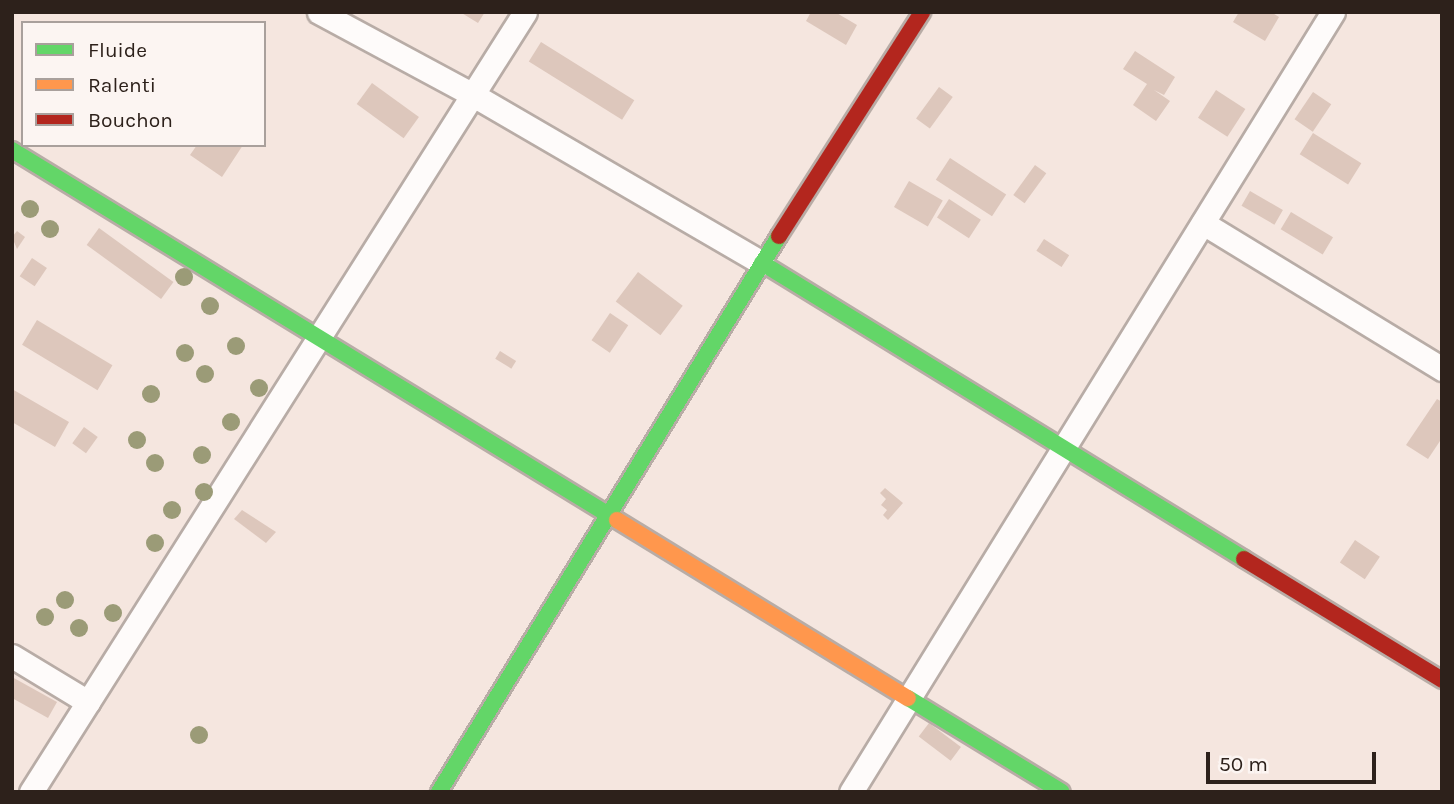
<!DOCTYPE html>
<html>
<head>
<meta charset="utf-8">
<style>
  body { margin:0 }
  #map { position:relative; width:1454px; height:804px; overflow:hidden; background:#f5e6df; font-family:Karla,sans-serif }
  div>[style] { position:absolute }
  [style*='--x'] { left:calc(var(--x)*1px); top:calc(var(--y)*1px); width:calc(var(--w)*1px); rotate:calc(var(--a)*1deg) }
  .building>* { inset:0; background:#ddc7bc; transform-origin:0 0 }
  .roads { filter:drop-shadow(2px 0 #b8aca6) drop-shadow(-2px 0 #b8aca6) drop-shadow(0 2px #b8aca6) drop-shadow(0 -2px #b8aca6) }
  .street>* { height:23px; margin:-11.5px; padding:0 11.5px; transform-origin:11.5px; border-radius:11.5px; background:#fefbfa }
  .fast>* { height:16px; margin:-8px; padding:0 8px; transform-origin:8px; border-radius:8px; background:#63d668 }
  .slow>* { height:16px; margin:-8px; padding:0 8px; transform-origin:8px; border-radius:8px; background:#ff974d }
  .jam>* { height:16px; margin:-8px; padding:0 8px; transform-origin:8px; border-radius:8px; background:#b3261e }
  .trees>* { width:18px; height:18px; margin:-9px; border-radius:50%; background:#9b9b77 }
  span { translate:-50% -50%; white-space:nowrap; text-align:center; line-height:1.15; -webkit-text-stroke:5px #fcf5f2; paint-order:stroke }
  .frame { position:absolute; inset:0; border:14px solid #2d211b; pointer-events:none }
  .legend { position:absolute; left:21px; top:21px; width:245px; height:126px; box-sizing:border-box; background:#fcf5f2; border:2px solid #a9a09c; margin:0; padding:9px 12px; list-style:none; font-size:21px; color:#2d211b }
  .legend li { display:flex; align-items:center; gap:14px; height:35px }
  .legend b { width:35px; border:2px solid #a9a09c }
  .scale { position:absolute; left:1206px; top:752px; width:170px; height:32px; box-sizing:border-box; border:4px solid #2d211b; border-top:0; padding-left:9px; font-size:21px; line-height:24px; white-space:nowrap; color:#2d211b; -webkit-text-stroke:5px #fcf5f2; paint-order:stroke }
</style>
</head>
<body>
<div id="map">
  <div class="building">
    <i style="clip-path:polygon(460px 12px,485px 12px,478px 23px)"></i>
    <i style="clip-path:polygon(811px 12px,835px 12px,857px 25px,846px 45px,806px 21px)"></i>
    <i style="clip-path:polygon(1239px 12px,1271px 12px,1279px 17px,1265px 41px,1233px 22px)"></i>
    <i style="left:541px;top:42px;width:110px;height:23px;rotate:32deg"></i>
    <i style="clip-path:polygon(1135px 51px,1175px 77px,1164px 95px,1154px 90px,1170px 101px,1156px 121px,1133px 105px,1147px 84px,1123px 69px)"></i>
    <i style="left:372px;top:83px;width:58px;height:26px;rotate:36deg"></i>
    <i style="left:939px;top:87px;width:17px;height:39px;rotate:36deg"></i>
    <i style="left:1216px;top:90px;width:35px;height:33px;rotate:33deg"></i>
    <i style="left:1313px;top:92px;width:22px;height:33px;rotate:34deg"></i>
    <i style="left:1313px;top:133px;width:57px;height:25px;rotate:32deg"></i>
    <i style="clip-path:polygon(197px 145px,228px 146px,243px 145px,222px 177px,190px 155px)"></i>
    <i style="left:950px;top:158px;width:67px;height:26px;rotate:33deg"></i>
    <i style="left:1035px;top:165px;width:14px;height:37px;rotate:36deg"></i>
    <i style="left:909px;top:181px;width:39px;height:30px;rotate:30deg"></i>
    <i style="left:1250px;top:191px;width:38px;height:17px;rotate:30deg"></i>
    <i style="left:949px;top:199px;width:38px;height:22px;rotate:33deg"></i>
    <i style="left:1291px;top:212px;width:49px;height:20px;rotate:31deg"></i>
    <i style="left:99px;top:228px;width:92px;height:21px;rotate:36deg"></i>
    <i style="clip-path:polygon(17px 231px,25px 237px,17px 249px,12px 237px)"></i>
    <i style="left:1044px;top:239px;width:30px;height:14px;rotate:33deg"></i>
    <i style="left:32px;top:258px;width:18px;height:22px;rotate:34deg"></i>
    <i style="left:638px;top:272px;width:56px;height:37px;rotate:37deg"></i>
    <i style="left:610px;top:313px;width:22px;height:33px;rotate:34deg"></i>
    <i style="left:37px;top:320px;width:88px;height:29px;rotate:31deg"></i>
    <i style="left:500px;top:351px;width:19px;height:9px;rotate:32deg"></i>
    <i style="clip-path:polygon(12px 389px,69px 422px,55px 447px,12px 422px)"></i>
    <i style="clip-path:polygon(1437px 399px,1442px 402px,1442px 438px,1428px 459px,1406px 445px)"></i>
    <i style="left:84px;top:427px;width:17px;height:20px;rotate:36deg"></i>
    <i style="clip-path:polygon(885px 488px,903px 503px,888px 520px,883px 515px,887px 510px,881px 505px,886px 499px,880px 493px)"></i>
    <i style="clip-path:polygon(242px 510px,276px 532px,266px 543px,234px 519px)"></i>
    <i style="left:1355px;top:540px;width:30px;height:27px;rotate:34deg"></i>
    <i style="clip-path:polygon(12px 677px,57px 702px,48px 718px,12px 698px)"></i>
    <i style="left:929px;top:723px;width:40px;height:17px;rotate:37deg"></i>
  </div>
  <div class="roads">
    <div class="street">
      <i style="--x:319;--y:12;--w:177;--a:28.3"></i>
      <i style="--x:475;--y:96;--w:332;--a:30.2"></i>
      <i style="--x:1203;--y:223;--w:280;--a:31.4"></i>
      <i style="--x:12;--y:656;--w:89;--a:31.2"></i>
      <i style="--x:31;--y:792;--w:923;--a:-57.65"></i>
      <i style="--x:851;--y:792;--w:917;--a:-58.29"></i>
    </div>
    <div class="fast">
      <i style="--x:12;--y:150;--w:709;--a:31.45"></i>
      <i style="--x:762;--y:263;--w:566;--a:31.55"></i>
      <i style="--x:908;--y:698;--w:180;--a:31.4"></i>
      <i style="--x:439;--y:792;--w:652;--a:-58.55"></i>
    </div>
    <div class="slow">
      <i style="--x:617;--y:520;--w:341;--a:31.5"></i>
    </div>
    <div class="jam">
      <i style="--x:779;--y:236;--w:266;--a:-57.4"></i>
      <i style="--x:1244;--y:559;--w:232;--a:31.4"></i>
    </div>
  </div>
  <div class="trees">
    <i style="left:30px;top:209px"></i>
    <i style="left:50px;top:229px"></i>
    <i style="left:184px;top:277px"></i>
    <i style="left:210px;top:306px"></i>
    <i style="left:236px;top:346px"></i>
    <i style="left:185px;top:353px"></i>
    <i style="left:205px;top:374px"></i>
    <i style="left:259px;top:388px"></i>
    <i style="left:151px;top:394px"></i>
    <i style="left:231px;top:422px"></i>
    <i style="left:137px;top:440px"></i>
    <i style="left:202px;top:455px"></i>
    <i style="left:155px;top:463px"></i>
    <i style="left:204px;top:492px"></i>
    <i style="left:172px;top:510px"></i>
    <i style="left:155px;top:543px"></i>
    <i style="left:65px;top:600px"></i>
    <i style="left:113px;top:613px"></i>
    <i style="left:45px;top:617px"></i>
    <i style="left:79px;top:628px"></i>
    <i style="left:199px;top:735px"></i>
  </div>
  <div class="frame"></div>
  <ul class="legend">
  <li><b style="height:9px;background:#63d668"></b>Fluide</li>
  <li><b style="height:9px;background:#ff974d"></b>Ralenti</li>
  <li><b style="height:9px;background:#b3261e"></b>Bouchon</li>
  </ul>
  <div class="scale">50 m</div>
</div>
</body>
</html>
